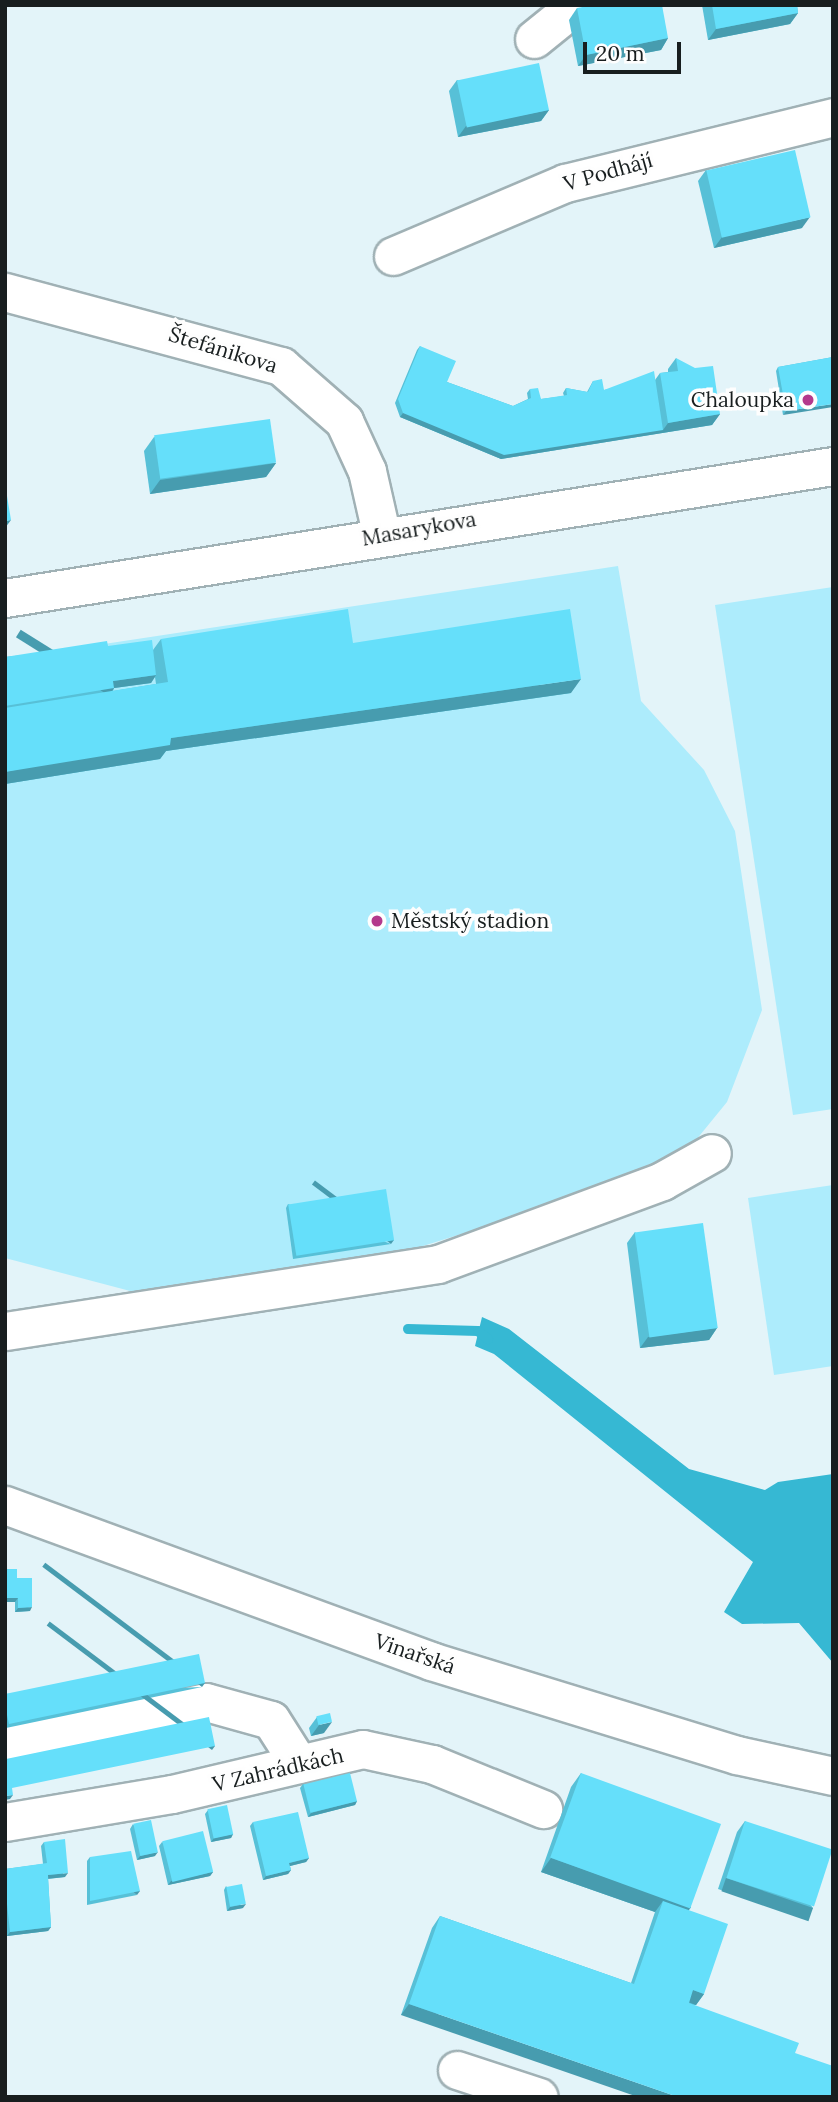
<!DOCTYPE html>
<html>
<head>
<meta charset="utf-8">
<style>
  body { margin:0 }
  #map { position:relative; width:838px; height:2102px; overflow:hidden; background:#e3f4f9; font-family:Lora,serif }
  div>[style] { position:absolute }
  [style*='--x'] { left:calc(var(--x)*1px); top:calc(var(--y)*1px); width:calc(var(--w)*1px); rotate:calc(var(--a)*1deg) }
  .green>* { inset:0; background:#adecfc }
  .water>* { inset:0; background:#36b8d3 }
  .stream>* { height:10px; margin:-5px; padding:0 5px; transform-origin:5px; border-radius:5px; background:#36b8d3 }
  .roads { filter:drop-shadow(2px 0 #a0b1b5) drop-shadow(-2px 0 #a0b1b5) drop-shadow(0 2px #a0b1b5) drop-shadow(0 -2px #a0b1b5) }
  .minor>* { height:37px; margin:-18.5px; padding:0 18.5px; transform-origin:18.5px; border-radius:18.5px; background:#fff }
  .wall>* { inset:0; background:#57c0d7 }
  .shaded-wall>* { inset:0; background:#479caf; transform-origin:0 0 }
  .building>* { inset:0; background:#65dffa; transform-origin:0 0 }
  .dots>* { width:19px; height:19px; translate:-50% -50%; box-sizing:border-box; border:4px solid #fefefe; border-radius:50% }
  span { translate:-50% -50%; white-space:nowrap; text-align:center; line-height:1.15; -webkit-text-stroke:7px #fefefe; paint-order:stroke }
  .street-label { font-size:21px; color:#181e1f }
  .poi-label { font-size:21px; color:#181e1f }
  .right { translate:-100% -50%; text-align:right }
  .left { translate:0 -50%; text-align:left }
  .frame { position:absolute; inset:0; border:7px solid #181e1f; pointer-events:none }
  .scale { position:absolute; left:583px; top:42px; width:98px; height:32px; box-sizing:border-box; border:4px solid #181e1f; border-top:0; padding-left:9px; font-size:21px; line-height:24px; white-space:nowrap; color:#181e1f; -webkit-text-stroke:5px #fefefe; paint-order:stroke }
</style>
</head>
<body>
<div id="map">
  <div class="green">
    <i style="clip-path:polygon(618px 566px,641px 701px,704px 770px,735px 831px,762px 1010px,727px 1102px,696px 1140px,605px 1189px,391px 1256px,134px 1292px,5px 1258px,5px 659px)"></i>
    <i style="clip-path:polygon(833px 587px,833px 1109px,793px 1115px,715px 605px)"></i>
    <i style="clip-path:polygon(833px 1185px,833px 1366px,774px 1375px,748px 1198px)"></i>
  </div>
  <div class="water">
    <i style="clip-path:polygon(482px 1317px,509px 1329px,689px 1469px,765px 1490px,778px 1482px,833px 1474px,833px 1663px,799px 1623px,742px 1624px,724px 1612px,753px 1562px,494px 1354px,475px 1346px)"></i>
  </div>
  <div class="stream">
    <i style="--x:408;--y:1329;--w:70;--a:1.6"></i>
    <i style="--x:478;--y:1331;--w:13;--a:39"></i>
  </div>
  <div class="roads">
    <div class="minor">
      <i style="--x:534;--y:39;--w:54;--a:-39"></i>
      <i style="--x:393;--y:256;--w:187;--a:-23"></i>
      <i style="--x:565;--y:183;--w:276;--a:-13.8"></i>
      <i style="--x:5;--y:292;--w:286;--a:15"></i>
      <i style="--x:281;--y:366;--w:84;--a:41.1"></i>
      <i style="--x:344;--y:421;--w:55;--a:65.3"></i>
      <i style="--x:367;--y:471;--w:68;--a:77.2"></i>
      <i style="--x:5;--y:598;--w:838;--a:-9.06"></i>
      <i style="--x:5;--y:1331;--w:438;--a:-8.8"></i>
      <i style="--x:438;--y:1264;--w:239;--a:-20.3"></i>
      <i style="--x:662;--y:1181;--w:57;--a:-29.2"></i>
      <i style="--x:5;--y:1505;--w:454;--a:20.1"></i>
      <i style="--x:431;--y:1661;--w:320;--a:17.1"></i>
      <i style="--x:737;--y:1755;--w:98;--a:12.3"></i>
      <i style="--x:5;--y:1744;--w:205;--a:-11.8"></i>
      <i style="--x:206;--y:1702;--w:67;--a:15.5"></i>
      <i style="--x:271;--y:1720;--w:52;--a:57.5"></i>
      <i style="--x:5;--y:1822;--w:169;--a:-9.5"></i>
      <i style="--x:172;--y:1794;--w:196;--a:-13.3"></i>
      <i style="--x:363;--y:1749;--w:71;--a:12.3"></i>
      <i style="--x:432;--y:1764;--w:120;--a:22.1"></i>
      <i style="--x:457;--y:2070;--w:86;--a:18.2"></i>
    </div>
  </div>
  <div class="wall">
    <i style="clip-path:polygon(702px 5px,797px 5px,798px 13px,790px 24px,708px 40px)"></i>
    <i style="clip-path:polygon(577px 8px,668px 38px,661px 50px,578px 66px,569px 20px)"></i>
    <i style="clip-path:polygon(457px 80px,549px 110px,541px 121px,458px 137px,449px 91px)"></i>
    <i style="clip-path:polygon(706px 170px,802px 228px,714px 248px,698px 181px)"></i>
    <i style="clip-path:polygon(420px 346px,447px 382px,513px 406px,528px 399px,527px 393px,530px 389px,541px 399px,564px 396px,563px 393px,566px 388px,587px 392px,593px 381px,604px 390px,655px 380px,660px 373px,668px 372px,668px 369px,676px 358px,720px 414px,712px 425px,501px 459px,400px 417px,395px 403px,417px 350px)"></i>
    <i style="clip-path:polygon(833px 357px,783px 415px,776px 371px,778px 367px)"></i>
    <i style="clip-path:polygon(154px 437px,276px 463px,266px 477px,150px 494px,144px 451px)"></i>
    <i style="clip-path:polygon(evenodd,161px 639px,353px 643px,571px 693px,166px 751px,160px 759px,5px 784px,5px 657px,108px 646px,153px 650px,161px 639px,155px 677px,156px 684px,113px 691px,114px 688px,151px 683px,155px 677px)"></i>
    <i style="clip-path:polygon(288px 1204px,391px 1244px,293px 1259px,286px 1208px)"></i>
    <i style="clip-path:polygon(635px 1232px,717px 1328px,709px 1340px,640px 1348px,627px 1243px)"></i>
    <i style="clip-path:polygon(5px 1569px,17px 1578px,30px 1611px,15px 1612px,15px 1602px,5px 1602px)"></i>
    <i style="clip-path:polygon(202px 1687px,6px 1728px,5px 1723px,5px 1694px)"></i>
    <i style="clip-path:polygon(317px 1717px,324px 1733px,311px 1736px,309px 1728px)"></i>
    <i style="clip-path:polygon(581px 1773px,691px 1907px,689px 1910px,704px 1994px,696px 2005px,401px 2015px,432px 1928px,440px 1916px,631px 1983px,655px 1912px,541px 1872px,571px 1787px)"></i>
    <i style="clip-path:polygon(303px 1784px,357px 1801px,355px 1805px,308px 1817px,300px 1788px)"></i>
    <i style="clip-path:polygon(208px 1810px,233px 1834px,231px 1838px,211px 1842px,205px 1814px)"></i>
    <i style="clip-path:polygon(745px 1821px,813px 1908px,805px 1919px,718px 1889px,737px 1832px)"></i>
    <i style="clip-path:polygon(253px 1822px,309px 1858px,306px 1862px,290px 1866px,291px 1870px,288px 1874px,263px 1880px,250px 1826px)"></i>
    <i style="clip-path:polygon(133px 1824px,155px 1856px,137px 1860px,130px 1829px)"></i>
    <i style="clip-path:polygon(44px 1842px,65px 1877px,48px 1879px,51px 1927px,48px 1931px,7px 1936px,5px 1920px,5px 1869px,43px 1864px,41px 1846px)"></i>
    <i style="clip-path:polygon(162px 1842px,213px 1872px,210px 1876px,168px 1885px,159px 1846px)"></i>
    <i style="clip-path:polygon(90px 1857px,137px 1895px,87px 1905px,87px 1861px)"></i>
    <i style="clip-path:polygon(226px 1886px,243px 1908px,227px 1911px,224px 1890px)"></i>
  </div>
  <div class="shaded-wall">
    <i style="clip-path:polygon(798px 13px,790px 24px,708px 40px,716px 29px)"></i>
    <i style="clip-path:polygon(668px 38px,661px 50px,578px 66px,586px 55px)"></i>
    <i style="clip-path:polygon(549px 110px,541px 121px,458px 137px,466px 126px)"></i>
    <i style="clip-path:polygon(810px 217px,802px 228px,714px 248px,722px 237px)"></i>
    <i style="clip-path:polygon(833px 404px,833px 407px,783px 415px,786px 411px)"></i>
    <i style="clip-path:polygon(403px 413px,663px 430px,668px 423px,720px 414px,712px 425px,501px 459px,400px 417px)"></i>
    <i style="clip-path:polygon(276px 463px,266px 477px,150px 494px,160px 480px)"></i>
    <i style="clip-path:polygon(11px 520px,5px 528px,5px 521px)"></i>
    <i style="clip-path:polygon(156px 675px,151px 683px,107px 689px,113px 681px)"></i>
    <i style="clip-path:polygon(581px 679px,571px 693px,166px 751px,160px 759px,5px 784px,5px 772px,171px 738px)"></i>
    <i style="left:114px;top:688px;width:9px;height:110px;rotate:122deg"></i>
    <i style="left:394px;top:1240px;width:5px;height:99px;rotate:127deg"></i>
    <i style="clip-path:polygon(717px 1328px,709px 1340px,640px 1348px,648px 1337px)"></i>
    <i style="clip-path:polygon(5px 1598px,18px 1598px,15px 1602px,5px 1602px)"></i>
    <i style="clip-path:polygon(32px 1607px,30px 1611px,15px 1612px,18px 1608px)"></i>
    <i style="left:205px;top:1683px;width:5px;height:200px;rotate:127deg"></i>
    <i style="clip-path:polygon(332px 1722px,324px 1733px,311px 1736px,319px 1725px)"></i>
    <i style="left:215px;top:1746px;width:5px;height:207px;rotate:127deg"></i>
    <i style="clip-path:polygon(13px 1795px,10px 1799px,5px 1800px,5px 1796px)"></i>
    <i style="clip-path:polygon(357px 1801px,355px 1805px,308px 1817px,311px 1813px)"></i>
    <i style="clip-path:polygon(233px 1834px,231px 1838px,211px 1842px,214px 1838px)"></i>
    <i style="clip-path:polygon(158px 1852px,155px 1856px,137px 1860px,140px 1856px)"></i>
    <i style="clip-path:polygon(309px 1858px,306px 1862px,286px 1867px,289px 1863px)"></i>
    <i style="clip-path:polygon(551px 1858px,691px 1907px,681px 1921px,663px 1901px,655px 1912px,541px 1872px)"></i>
    <i style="clip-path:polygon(291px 1870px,288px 1874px,263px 1880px,266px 1876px)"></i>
    <i style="clip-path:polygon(213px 1872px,210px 1876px,168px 1885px,171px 1881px)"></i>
    <i style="clip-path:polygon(68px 1873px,65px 1877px,45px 1879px,48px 1875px)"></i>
    <i style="left:726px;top:1878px;width:92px;height:14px;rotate:19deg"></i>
    <i style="left:140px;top:1891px;width:5px;height:51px;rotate:127deg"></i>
    <i style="clip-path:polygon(246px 1904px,243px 1908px,227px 1911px,230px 1907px)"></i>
    <i style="clip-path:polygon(51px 1927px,48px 1931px,7px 1936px,10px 1932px)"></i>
    <i style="clip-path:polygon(693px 1990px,704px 1994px,696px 2005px,685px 2001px)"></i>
    <i style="clip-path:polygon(409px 2004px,678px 2097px,638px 2097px,401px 2015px)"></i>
  </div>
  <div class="building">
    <i style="clip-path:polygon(593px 5px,662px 5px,668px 38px,586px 55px,577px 8px)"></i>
    <i style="clip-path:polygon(712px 5px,797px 5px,798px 13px,716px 29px)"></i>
    <i style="left:539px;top:63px;width:48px;height:84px;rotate:78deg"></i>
    <i style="left:795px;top:150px;width:69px;height:91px;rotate:77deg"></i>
    <i style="clip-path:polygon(420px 346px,456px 361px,447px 382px,513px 406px,531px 398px,530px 389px,538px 388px,541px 399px,567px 395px,566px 388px,588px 392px,593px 381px,602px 379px,604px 390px,654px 371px,663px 430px,504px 455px,403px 413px,398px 399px)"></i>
    <i style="clip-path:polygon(833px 357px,833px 404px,786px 411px,778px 367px)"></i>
    <i style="clip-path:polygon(676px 358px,695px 368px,713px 366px,720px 414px,668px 423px,660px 373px,678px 371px)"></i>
    <i style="left:270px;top:419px;width:44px;height:117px;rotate:82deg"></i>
    <i style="clip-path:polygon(5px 484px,11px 520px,5px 521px)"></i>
    <i style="clip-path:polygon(348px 609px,353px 643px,570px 609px,581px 679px,171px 738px,170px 745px,5px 772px,5px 708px,168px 682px,161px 639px)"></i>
    <i style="clip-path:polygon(152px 640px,156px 675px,113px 681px,114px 688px,5px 706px,5px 657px,107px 641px,108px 646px)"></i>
    <i style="left:386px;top:1189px;width:52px;height:99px;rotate:81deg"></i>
    <i style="left:703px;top:1223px;width:106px;height:69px;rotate:82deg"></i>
    <i style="clip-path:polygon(5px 1569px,17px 1569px,17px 1578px,32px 1578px,32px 1607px,18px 1608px,18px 1598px,5px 1598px)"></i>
    <i style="clip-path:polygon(199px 1654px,205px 1683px,9px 1724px,5px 1706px,5px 1694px)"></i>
    <i style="left:330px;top:1713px;width:9px;height:14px;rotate:77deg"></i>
    <i style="clip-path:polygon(209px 1717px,215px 1746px,12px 1788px,13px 1795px,5px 1796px,5px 1767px,7px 1766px,6px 1759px)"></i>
    <i style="left:350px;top:1773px;width:29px;height:48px;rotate:76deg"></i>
    <i style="left:581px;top:1773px;width:149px;height:90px;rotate:20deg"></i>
    <i style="left:227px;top:1805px;width:30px;height:20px;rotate:78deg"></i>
    <i style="clip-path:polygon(298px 1812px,309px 1858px,289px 1863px,291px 1870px,266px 1876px,253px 1822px)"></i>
    <i style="left:151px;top:1820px;width:33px;height:18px;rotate:78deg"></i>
    <i style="left:745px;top:1821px;width:92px;height:60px;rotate:18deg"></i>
    <i style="left:203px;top:1831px;width:42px;height:42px;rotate:76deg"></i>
    <i style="clip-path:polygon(65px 1839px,68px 1873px,48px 1875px,51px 1927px,10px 1932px,7px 1904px,5px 1904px,5px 1869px,47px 1863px,44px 1842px)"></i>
    <i style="clip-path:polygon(131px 1851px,140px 1891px,90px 1901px,90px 1857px)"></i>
    <i style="left:242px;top:1884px;width:20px;height:16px;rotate:79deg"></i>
    <i style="clip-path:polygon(663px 1901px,728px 1924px,704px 1994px,693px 1990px,689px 2003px,799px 2043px,795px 2053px,833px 2066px,833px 2097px,678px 2097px,409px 2004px,440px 1916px,634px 1984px)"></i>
  </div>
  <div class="dots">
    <i style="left:808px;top:400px;background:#b3398c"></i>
    <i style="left:377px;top:921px;background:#b3398c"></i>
  </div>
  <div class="street-label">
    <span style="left:608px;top:172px;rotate:-16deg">V Podhájí</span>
    <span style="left:223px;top:350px;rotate:17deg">Štefánikova</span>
    <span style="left:419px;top:529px;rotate:-10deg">Masarykova</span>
    <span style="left:415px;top:1654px;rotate:19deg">Vinařská</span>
    <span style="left:278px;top:1770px;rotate:-13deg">V Zahrádkách</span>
  </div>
  <div class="poi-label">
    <span class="right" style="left:794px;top:400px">Chaloupka</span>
    <span class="left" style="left:391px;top:921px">Městský stadion</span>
  </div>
  <div class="frame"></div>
  <div class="scale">20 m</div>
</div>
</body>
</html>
